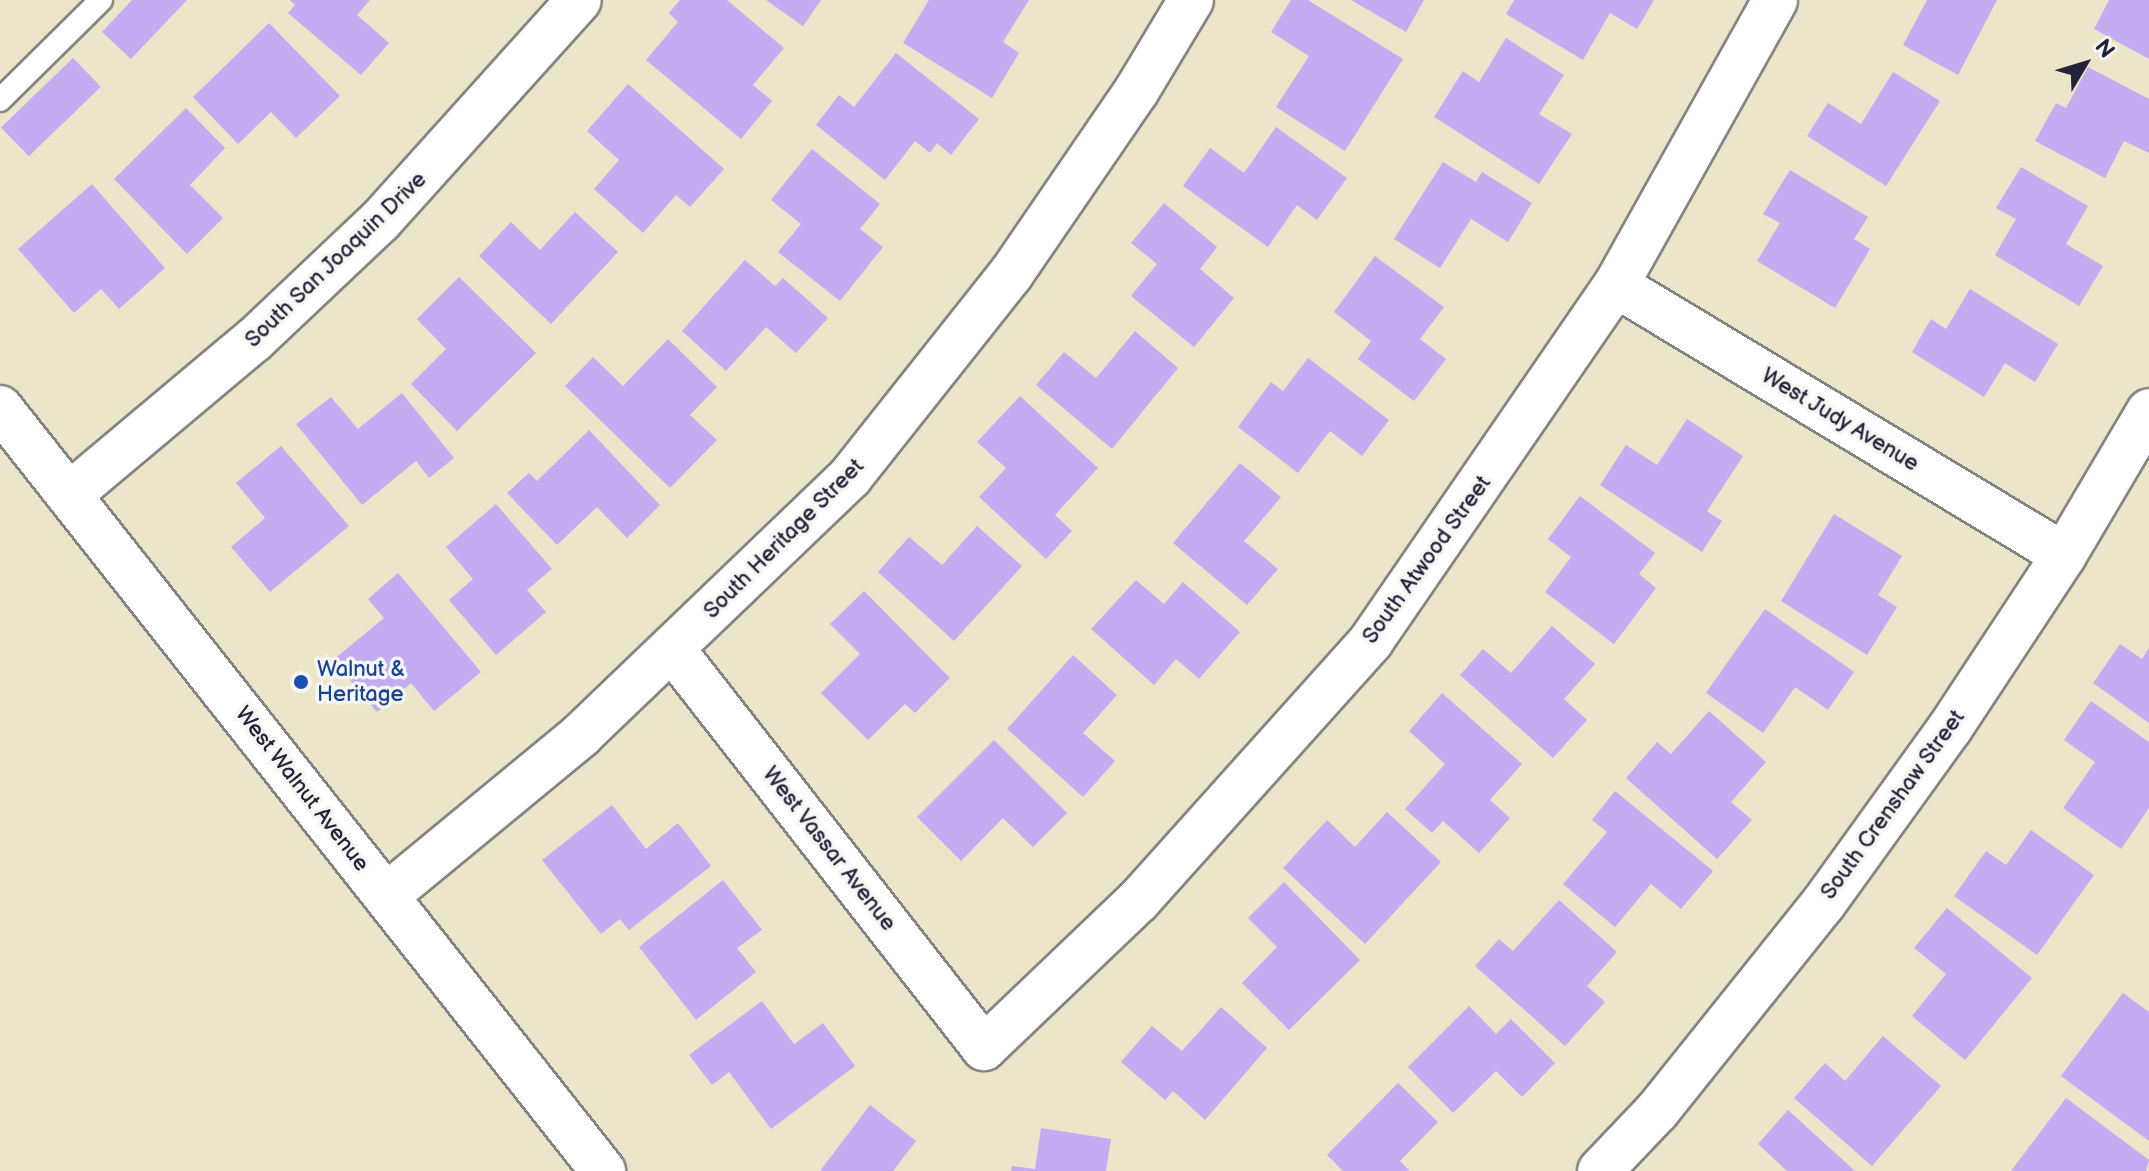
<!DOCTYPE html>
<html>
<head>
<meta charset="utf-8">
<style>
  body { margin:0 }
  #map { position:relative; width:2149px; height:1171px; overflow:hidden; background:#ebe5c9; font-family:"Balsamiq Sans",sans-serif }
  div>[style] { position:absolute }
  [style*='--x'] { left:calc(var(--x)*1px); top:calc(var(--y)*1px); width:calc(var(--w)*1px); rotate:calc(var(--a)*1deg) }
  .building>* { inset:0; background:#c3acf1; transform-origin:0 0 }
  .roads { filter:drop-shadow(2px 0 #868482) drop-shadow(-2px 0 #868482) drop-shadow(0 2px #868482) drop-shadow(0 -2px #868482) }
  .service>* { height:22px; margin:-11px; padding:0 11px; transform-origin:11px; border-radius:11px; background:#fff }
  .minor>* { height:44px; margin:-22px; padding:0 22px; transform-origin:22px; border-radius:22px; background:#fff }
  .secondary>* { height:44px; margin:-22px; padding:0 22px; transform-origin:22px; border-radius:22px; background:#fff }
  .dots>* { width:22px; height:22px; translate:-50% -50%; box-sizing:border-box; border:4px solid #f6f6f2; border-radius:50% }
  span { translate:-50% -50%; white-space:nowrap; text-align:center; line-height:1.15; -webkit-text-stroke:7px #f6f6f2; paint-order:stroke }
  .street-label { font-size:22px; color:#22223b }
  .transit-label { font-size:22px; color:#164399 }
  .left { translate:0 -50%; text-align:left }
  .north { position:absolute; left:2045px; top:24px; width:80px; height:80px; -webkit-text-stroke:6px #f6f6f2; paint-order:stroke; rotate:52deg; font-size:22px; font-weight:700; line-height:32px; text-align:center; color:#22223b }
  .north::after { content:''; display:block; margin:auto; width:28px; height:36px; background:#22223b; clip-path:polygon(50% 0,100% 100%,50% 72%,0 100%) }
</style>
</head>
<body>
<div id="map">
  <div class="building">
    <i style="clip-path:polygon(132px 0,187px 0,131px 59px,102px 32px)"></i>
    <i style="clip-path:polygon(290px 0,370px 0,357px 15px,389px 43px,361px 75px,288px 13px,295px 5px)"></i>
    <i style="clip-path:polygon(680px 0,727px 0,784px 48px,753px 85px,772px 101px,741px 139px,646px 60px,678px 22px,669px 13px)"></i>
    <i style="clip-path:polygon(766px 0,821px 0,803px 26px)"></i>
    <i style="clip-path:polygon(929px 0,1029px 0,1003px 42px,1019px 53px,992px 98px,903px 43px)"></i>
    <i style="clip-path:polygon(1291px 0,1308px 0,1403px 59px,1345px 151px,1276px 107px,1309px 56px,1271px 32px)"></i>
    <i style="clip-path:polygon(1351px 0,1424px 0,1406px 32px)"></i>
    <i style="clip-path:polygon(1514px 0,1654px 0,1637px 29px,1610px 13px,1583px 60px,1506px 14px)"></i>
    <i style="clip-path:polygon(1927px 0,1997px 0,1958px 75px,1903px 45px)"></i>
    <i style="clip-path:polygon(2109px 0,2149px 0,2149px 59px,2094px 29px)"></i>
    <i style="clip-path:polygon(269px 23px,340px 96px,296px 138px,271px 112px,238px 144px,193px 97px)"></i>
    <i style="clip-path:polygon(1506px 38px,1564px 75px,1539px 114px,1572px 134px,1539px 184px,1434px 117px,1463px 71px,1479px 82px)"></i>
    <i style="clip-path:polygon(896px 53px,979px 119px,951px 155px,937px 143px,930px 153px,915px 141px,885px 180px,816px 125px,839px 95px,854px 107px)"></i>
    <i style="left:73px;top:58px;width:40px;height:100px;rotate:46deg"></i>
    <i style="clip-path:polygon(2088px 67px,2149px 99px,2149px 153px,2124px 141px,2105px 178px,2035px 141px,2056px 103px,2066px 108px)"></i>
    <i style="clip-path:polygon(1893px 72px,1940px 101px,1886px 186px,1807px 136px,1828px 103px,1861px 124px)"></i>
    <i style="clip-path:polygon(628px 84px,724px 169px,690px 207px,676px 195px,643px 233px,594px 189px,619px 160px,587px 131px)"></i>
    <i style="clip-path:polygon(186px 108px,225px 148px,190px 185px,223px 218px,187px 254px,114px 179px)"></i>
    <i style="clip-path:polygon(1276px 127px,1347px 178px,1317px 220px,1297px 205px,1268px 247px,1183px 186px,1210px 148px,1244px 173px)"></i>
    <i style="clip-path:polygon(812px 149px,880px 204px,860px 229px,883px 247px,840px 301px,778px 252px,801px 224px,771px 200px)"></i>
    <i style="clip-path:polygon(1443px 162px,1476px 182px,1482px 172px,1532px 203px,1508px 242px,1471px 219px,1440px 268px,1394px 239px)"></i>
    <i style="clip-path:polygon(2021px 167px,2088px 206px,2066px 244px,2103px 266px,2079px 306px,1995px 255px,2016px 219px,1996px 208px)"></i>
    <i style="clip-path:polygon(1790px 170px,1868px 217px,1854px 239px,1870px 249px,1835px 308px,1757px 261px,1780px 223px,1763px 214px)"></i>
    <i style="clip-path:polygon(92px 184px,165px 268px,119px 309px,101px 289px,74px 313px,18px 249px)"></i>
    <i style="clip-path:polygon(1164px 203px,1217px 247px,1200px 269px,1234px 298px,1194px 347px,1131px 296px,1157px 264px,1131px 243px)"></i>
    <i style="clip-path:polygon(575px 212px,618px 252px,551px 324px,479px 256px,511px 222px,540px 250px)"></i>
    <i style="clip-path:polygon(1375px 256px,1444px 307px,1420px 339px,1446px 359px,1414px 401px,1358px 359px,1371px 341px,1334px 312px)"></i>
    <i style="clip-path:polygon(745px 260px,775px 286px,783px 278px,828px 318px,796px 353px,766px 327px,726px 371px,682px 331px)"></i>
    <i style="clip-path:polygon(459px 277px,536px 353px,457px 431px,411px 384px,446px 349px,417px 319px)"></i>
    <i style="clip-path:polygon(1970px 289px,2058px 344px,2035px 382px,2005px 363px,1984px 397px,1912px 352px,1931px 319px,1946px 329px)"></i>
    <i style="clip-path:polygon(1135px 331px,1178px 368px,1112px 449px,1036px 385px,1064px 352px,1096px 378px)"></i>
    <i style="clip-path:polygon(668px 339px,717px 387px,690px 415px,717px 440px,670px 488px,565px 386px,593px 357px,623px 386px)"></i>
    <i style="clip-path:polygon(1308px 358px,1389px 420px,1362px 456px,1330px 431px,1298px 473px,1238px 427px,1271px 382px,1283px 391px)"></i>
    <i style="clip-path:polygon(402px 393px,454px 458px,429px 478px,416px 461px,362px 505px,296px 424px,331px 397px,358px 429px)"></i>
    <i style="clip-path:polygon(1020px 396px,1098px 468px,1055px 515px,1072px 531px,1046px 559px,979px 497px,1006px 468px,977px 442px)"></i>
    <i style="clip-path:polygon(1687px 419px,1743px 456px,1707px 511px,1722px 521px,1702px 552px,1600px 485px,1626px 445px,1657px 465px)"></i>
    <i style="clip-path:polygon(589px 430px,660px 505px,627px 538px,597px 507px,557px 545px,507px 493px,529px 473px,537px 481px)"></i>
    <i style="clip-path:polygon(281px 446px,349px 526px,270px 592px,231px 547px,265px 518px,236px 483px)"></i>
    <i style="clip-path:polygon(1240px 463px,1281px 497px,1244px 541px,1278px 569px,1247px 605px,1173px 543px)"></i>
    <i style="clip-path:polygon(1580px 496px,1655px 553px,1639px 574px,1656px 588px,1614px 644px,1545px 592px,1571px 557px,1548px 539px)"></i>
    <i style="clip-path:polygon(496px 504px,552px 569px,527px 590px,546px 612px,496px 655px,449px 600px,473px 579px,446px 547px)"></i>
    <i style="clip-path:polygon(1834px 514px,1902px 556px,1878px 595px,1897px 607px,1867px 655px,1781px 601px)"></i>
    <i style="clip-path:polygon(977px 526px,1022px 566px,954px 641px,878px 572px,909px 537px,942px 565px)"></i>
    <i style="clip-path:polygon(398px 573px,481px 672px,434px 711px,411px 683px,377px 712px,333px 660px,384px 618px,368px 599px)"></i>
    <i style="clip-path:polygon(1136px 580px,1164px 604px,1183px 582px,1240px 632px,1199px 679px,1176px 659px,1154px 685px,1091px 629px)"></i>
    <i style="clip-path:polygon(864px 591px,950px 678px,915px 713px,905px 704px,868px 740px,821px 693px,860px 654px,830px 624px)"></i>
    <i style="clip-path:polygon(1765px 609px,1854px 672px,1828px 710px,1795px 687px,1763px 733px,1706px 693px)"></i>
    <i style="clip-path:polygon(1552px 626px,1595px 664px,1564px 699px,1587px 720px,1553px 758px,1460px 675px,1483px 649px,1511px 673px)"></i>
    <i style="clip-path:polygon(2120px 644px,2142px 659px,2149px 648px,2149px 723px,2093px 683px)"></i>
    <i style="clip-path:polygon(1073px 655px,1117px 695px,1083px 733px,1115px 761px,1083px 797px,1007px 729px)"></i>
    <i style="clip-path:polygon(1442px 693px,1522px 764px,1490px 800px,1510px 818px,1479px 853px,1443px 821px,1432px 833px,1405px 809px,1445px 764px,1409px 731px)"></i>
    <i style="clip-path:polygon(2091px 701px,2149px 742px,2149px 808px,2121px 849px,2063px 808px,2095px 762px,2064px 740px)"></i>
    <i style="clip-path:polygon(1709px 711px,1766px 762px,1731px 802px,1752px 820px,1717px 859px,1626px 778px,1657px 742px,1671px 754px)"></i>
    <i style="clip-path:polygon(994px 740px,1067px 813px,1033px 847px,1003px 818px,961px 861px,917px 817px)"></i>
    <i style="clip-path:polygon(1615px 791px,1713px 871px,1681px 909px,1651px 884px,1615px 927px,1563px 884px,1607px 832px,1592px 820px)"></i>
    <i style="clip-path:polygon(612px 805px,646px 849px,678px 823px,711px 866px,629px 930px,620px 919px,601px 934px,542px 860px)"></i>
    <i style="clip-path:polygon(1387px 812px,1441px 862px,1365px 944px,1283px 868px,1327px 820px,1355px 847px)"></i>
    <i style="clip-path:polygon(2031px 830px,2094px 875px,2037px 955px,1954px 896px,1986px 851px,2006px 865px)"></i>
    <i style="clip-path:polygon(723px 880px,762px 930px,737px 948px,756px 972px,696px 1020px,639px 947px)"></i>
    <i style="clip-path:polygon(1284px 882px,1360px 960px,1289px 1030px,1242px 983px,1277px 947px,1248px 918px)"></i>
    <i style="clip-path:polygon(1559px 900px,1617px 952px,1587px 986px,1605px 1002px,1565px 1046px,1475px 966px,1499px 939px,1513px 951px)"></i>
    <i style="clip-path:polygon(1947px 908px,2032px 978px,1965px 1060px,1912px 1016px,1946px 974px,1914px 948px)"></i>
    <i style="clip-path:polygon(2123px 993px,2149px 1012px,2149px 1141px,2061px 1076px)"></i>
    <i style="clip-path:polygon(762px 1001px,794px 1044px,823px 1023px,855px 1066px,771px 1129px,729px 1072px,712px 1085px,689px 1055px)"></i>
    <i style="clip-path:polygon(1469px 1006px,1496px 1034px,1511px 1019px,1555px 1063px,1522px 1097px,1496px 1071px,1453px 1113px,1408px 1067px)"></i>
    <i style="clip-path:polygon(1221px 1007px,1267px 1048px,1205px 1120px,1173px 1091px,1165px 1100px,1121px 1062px,1152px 1026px,1182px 1051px)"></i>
    <i style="clip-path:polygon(1883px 1036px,1941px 1086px,1872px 1166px,1794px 1098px,1825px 1063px,1845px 1081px)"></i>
    <i style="clip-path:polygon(1398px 1083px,1438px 1122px,1400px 1161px,1410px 1171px,1343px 1171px,1327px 1155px)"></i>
    <i style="clip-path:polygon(2066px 1098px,2149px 1160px,2146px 1171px,2011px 1171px)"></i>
    <i style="clip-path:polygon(870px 1105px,916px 1141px,893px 1171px,820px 1171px)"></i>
    <i style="clip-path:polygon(1788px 1110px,1855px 1171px,1787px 1171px,1758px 1144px)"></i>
    <i style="clip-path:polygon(1041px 1128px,1111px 1139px,1106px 1171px,1011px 1171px,1012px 1166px,1035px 1169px)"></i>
  </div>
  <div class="roads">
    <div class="service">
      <i style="--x:0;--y:100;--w:142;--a:-44.7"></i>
    </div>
    <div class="minor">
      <i style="--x:1616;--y:285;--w:523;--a:31.08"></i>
      <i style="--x:69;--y:495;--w:241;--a:-40"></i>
      <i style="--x:254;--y:340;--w:173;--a:-43.4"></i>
      <i style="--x:380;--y:221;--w:297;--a:-48"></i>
      <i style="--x:673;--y:650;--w:505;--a:52"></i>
      <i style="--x:984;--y:1048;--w:213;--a:-43.7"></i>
      <i style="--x:1138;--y:901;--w:349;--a:-48.1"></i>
      <i style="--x:1371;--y:641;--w:432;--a:-55.5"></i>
      <i style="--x:1616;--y:285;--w:326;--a:-60.8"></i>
      <i style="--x:386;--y:896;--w:253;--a:-39.5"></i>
      <i style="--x:581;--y:735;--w:373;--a:-43.8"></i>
      <i style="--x:850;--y:477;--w:259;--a:-51.6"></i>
      <i style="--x:1011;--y:274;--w:223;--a:-55.6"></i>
      <i style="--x:1137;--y:90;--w:105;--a:-59"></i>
      <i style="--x:1600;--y:1171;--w:83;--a:-46.5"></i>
      <i style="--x:1657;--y:1111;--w:265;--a:-51.3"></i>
      <i style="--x:1823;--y:904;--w:217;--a:-54.2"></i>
      <i style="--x:1950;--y:728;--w:207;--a:-56.6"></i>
      <i style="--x:2064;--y:555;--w:167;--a:-59.4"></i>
    </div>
    <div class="secondary">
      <i style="--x:0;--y:408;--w:973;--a:51.68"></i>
    </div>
  </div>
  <div class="dots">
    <i style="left:301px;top:682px;background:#1a4fb4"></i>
  </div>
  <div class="street-label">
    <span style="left:336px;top:260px;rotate:-44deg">South San Joaquin Drive</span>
    <span style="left:1840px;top:420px;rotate:31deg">West Judy Avenue</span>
    <span style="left:784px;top:539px;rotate:-45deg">South Heritage Street</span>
    <span style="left:1427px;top:560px;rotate:-54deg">South Atwood Street</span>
    <span style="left:302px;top:789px;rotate:52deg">West Walnut Avenue</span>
    <span style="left:1893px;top:805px;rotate:-54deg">South Crenshaw Street</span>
    <span style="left:829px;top:849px;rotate:52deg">West Vassar Avenue</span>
  </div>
  <div class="transit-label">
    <span class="left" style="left:317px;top:682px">Walnut &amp;<br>Heritage</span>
  </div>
  <div class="north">N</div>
</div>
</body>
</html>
